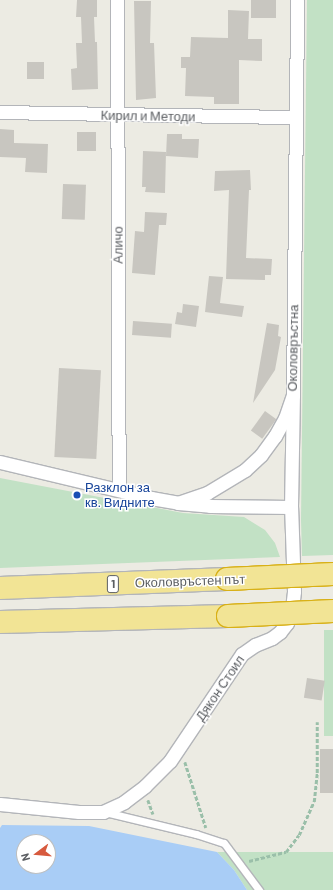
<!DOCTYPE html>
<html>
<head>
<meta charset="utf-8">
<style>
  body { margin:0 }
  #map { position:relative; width:333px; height:890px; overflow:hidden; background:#ecebe3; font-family:Barlow,sans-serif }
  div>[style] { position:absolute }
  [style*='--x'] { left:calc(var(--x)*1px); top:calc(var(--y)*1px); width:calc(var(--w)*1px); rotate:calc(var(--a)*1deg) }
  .green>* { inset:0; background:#c2e1c5; transform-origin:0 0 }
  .water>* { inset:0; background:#a9cdf6 }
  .building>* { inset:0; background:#c8c6c0; transform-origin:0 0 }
  .path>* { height:2.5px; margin-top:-1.25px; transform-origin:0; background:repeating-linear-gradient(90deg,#9abfa9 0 4px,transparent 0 6px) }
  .roads { filter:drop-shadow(1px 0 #b3b5b9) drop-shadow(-1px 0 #b3b5b9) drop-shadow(0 1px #b3b5b9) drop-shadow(0 -1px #b3b5b9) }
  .lane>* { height:7px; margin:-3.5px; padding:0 3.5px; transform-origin:3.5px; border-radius:3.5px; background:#fff }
  .street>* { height:13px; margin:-6.5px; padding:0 6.5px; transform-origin:6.5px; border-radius:6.5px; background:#fff }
  .highway>* { height:22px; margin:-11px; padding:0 11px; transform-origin:11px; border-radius:11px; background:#f2e495 }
  .bridges { filter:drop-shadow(1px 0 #d8b017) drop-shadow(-1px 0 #d8b017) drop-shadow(0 1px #d8b017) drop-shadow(0 -1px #d8b017) }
  .highway-bridge>* { height:22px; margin:-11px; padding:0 11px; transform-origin:11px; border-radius:11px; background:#f2e495 }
  .dots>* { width:11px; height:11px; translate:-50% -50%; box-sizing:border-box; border:2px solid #fff; border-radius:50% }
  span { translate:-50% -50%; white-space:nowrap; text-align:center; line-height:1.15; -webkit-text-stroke:3px #fff; paint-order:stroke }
  .shield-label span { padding:1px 3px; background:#fff; border:1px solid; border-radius:3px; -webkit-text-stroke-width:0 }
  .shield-label { font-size:12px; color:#5b5e62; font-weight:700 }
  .street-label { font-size:13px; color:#5b5e62 }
  .transit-label { font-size:13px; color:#164399 }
  .left { translate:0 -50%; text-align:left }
  .north { position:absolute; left:16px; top:834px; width:40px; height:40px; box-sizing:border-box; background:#fff; border:1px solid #bdbfc0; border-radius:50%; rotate:254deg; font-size:11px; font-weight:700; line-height:16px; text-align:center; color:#5b5e62 }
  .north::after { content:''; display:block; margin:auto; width:14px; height:18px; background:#d75a3e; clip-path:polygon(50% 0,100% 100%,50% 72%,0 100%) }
</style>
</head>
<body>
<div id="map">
  <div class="green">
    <i style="clip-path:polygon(307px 0,333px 0,333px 555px,302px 556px,301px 520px)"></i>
    <i style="clip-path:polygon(0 478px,183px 513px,244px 517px,265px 530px,275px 543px,280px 557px,0 568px)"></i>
    <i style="left:324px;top:630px;width:9px;height:106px"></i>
    <i style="clip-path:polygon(217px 852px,333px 852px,333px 890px,247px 890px,234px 870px)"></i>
  </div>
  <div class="water">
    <i style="clip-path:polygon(evenodd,2px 825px,89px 826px,217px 852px,234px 870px,247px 890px,0 890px,0 828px,2px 825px,24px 842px,48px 842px,48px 866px,24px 866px,24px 842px)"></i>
  </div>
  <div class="building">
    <i style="clip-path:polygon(77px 0,97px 0,97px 17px,94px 17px,95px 42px,97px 42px,98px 89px,72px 90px,71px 69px,77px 68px,76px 43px,82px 43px,81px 17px,76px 17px)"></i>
    <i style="left:251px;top:0;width:25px;height:18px"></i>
    <i style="clip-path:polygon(134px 1px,151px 1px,150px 43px,154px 43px,156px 98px,136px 100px)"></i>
    <i style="clip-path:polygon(228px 10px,249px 11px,248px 39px,262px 39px,262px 61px,239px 60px,239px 104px,214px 104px,214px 97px,185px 96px,186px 68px,181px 68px,181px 57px,190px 57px,191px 37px,228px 38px)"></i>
    <i style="left:27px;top:62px;width:17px;height:17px"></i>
    <i style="clip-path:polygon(0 129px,14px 130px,14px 143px,48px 144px,47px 173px,25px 172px,26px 158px,0 157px)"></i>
    <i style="left:77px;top:132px;width:19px;height:19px"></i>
    <i style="clip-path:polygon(167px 134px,182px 134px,182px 139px,199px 139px,198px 158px,166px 156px)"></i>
    <i style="clip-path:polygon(143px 151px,166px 152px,165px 193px,145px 192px,146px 187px,142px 187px)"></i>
    <i style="clip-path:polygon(250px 170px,251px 190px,249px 190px,246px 258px,272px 259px,271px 275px,265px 275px,265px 280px,226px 279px,229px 190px,214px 191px,215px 171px)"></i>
    <i style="left:63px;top:184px;width:23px;height:35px;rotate:2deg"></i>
    <i style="clip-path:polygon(145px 212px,167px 213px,166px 225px,159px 225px,155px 275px,132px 273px,135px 231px,144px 232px)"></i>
    <i style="clip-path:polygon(209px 276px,223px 277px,220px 303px,244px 306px,242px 317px,205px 312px)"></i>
    <i style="clip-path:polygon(183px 304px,199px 306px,196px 327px,175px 324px,177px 312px,182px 313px)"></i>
    <i style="left:133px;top:321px;width:39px;height:14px;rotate:4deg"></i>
    <i style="clip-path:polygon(267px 323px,279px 325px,278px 336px,281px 337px,275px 370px,253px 403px)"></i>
    <i style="left:59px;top:368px;width:42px;height:89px;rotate:3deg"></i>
    <i style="left:265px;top:411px;width:14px;height:24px;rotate:36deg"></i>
    <i style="left:307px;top:678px;width:18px;height:20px;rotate:9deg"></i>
    <i style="left:320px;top:749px;width:13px;height:44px"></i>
  </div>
  <div class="path">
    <i style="--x:185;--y:762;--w:69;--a:72.3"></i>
    <i style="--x:148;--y:800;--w:15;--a:70"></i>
    <i style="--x:249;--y:861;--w:38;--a:-14"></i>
    <i style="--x:286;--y:852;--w:21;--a:-53"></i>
    <i style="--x:299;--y:835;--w:36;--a:-66"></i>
    <i style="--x:314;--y:802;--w:29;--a:-84"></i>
    <i style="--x:317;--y:773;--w:51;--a:-90"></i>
  </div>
  <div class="roads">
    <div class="lane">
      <i style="--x:105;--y:812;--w:94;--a:13.6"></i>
      <i style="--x:196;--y:834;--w:29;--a:18"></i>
      <i style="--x:224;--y:843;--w:59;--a:53.3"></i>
    </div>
    <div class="street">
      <i style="--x:117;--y:0;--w:489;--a:89.8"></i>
      <i style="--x:0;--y:112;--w:296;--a:1"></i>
      <i style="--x:0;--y:462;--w:155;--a:13.4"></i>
      <i style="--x:151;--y:498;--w:27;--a:10"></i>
      <i style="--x:178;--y:503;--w:32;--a:5"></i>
      <i style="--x:210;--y:506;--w:81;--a:0.7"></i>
      <i style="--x:178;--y:503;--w:31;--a:-19"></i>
      <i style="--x:207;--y:493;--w:44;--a:-31.2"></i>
      <i style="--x:245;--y:470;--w:22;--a:-43"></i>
      <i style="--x:261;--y:455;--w:24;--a:-54"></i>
      <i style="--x:275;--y:436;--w:21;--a:-61"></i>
      <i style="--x:285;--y:418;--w:24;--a:-71"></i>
      <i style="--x:293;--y:395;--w:395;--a:-89.4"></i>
      <i style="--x:0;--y:804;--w:79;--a:5.8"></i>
      <i style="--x:79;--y:812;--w:24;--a:0"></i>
      <i style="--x:103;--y:812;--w:23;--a:-25"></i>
      <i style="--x:124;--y:802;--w:26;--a:-37"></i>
      <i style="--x:145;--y:786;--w:35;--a:-45"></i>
      <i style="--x:170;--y:761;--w:129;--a:-56.1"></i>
      <i style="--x:242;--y:654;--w:16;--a:-35"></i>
      <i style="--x:255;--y:645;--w:18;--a:-22"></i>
      <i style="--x:272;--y:638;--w:10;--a:-37"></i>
      <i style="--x:280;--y:632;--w:11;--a:-52"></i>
      <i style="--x:287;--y:623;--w:16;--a:-72"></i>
      <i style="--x:292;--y:608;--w:17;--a:-83"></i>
      <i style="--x:294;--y:591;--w:84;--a:-92"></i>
      <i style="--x:291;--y:507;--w:112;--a:-89"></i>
    </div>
    <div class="highway">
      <i style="--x:0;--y:588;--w:227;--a:-2.3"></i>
      <i style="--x:0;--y:622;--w:228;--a:-1.5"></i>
    </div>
  </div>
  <div class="bridges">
    <div class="highway-bridge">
      <i style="--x:227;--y:579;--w:106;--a:-2.7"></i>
      <i style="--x:228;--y:616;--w:105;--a:-2.7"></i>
    </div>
  </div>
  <div class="dots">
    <i style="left:77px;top:495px;background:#1a4fb4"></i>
  </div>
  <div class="shield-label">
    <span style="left:113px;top:584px">1</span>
  </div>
  <div class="street-label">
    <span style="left:148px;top:116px;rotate:1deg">Кирил и Методи</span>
    <span style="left:118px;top:245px;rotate:-90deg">Аличо</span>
    <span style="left:293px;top:348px;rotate:-89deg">Околовръстна</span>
    <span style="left:190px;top:581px;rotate:-2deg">Околовръстен път</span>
    <span style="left:220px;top:688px;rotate:-56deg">Дякон Стоил</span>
  </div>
  <div class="transit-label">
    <span class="left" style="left:85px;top:495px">Разклон за<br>кв. Видните</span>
  </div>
  <div class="north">N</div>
</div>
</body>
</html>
